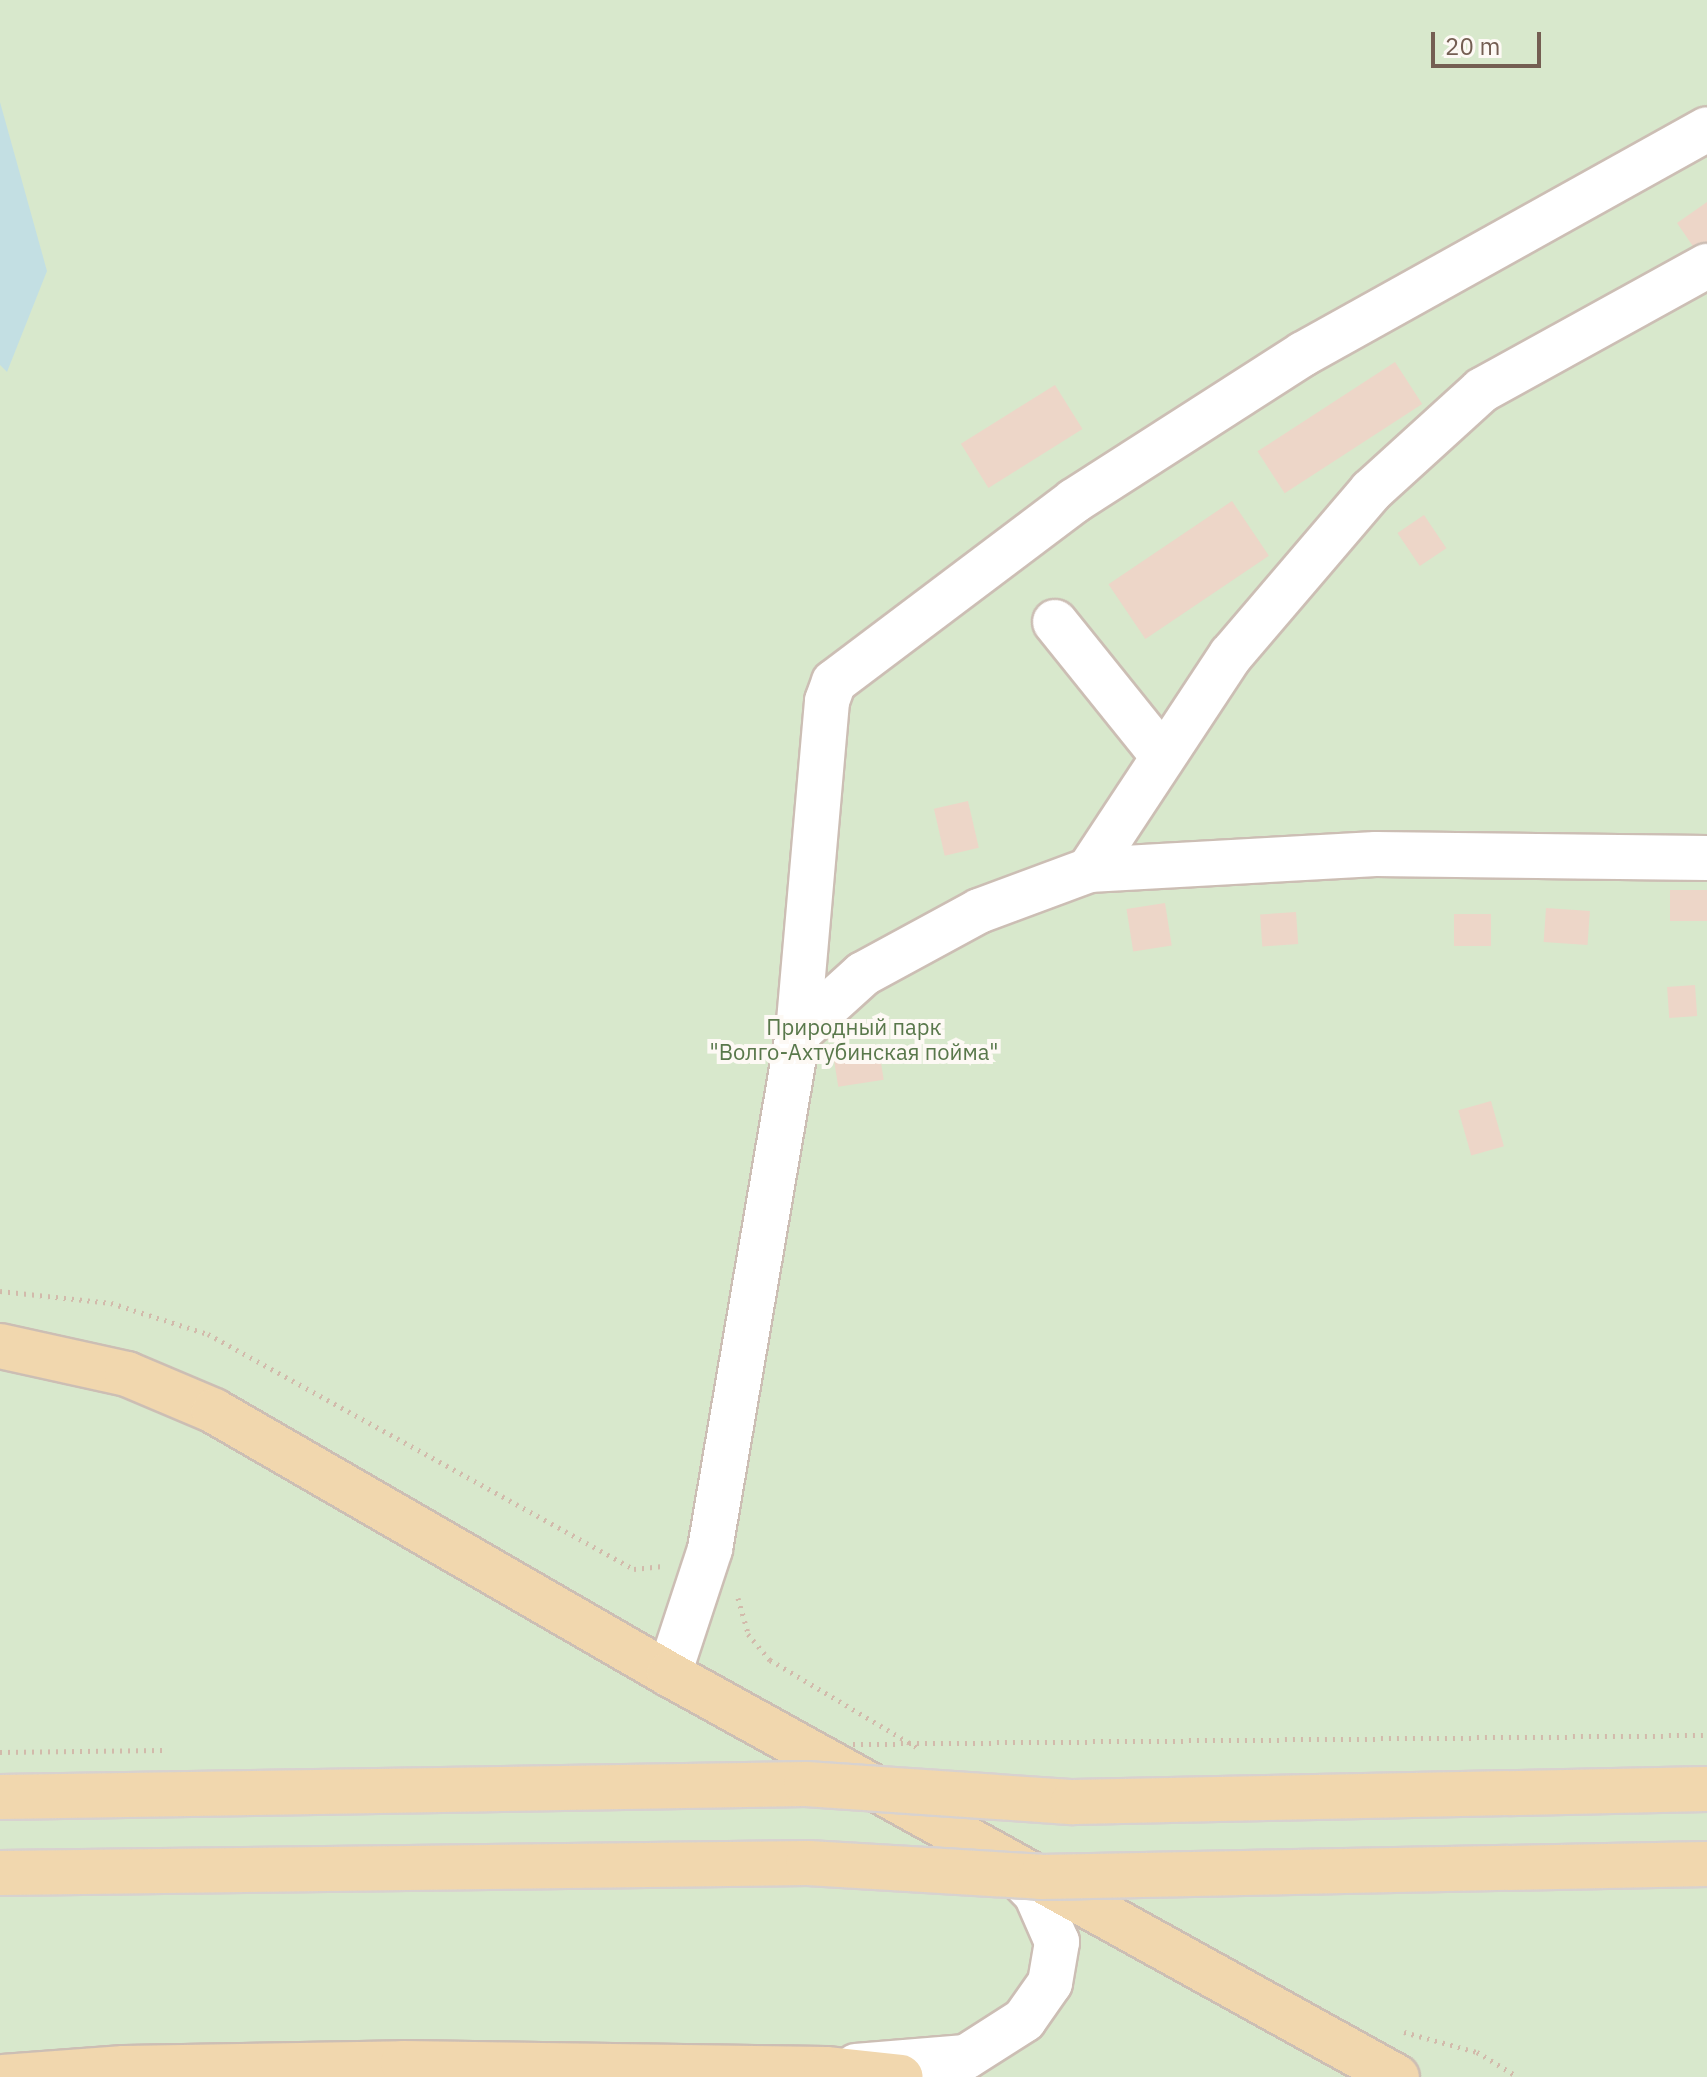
<!DOCTYPE html>
<html>
<head>
<meta charset="utf-8">
<style>
  body { margin:0 }
  #map { position:relative; width:1707px; height:2077px; overflow:hidden; background:#fbf5ed; font-family:"IBM Plex Sans",sans-serif }
  div>[style] { position:absolute }
  [style*='--x'] { left:calc(var(--x)*1px); top:calc(var(--y)*1px); width:calc(var(--w)*1px); rotate:calc(var(--a)*1deg) }
  .green>* { inset:0; background:#d8e8cc; transform-origin:0 0 }
  .water>* { inset:0; background:#c3dfe3 }
  .building>* { inset:0; background:#edd6c8; transform-origin:0 0 }
  .path>* { height:5px; margin-top:-2.5px; transform-origin:0; background:repeating-linear-gradient(90deg,#d2baab 0 2px,transparent 0 8px) }
  .roads { filter:drop-shadow(2px 0 #ccbeb4) drop-shadow(-2px 0 #ccbeb4) drop-shadow(0 2px #ccbeb4) drop-shadow(0 -2px #ccbeb4) }
  .minor>* { height:44px; margin:-22px; padding:0 22px; transform-origin:22px; border-radius:22px; background:#fff }
  .major>* { height:44px; margin:-22px; padding:0 22px; transform-origin:22px; border-radius:22px; background:#f1d7ae }
  .path-bridge>* { height:5px; margin-top:-2.5px; transform-origin:0; background:repeating-linear-gradient(90deg,#d2baab 0 2px,transparent 0 8px) }
  .bridges { filter:drop-shadow(2px 0 #d8d2cf) drop-shadow(-2px 0 #d8d2cf) drop-shadow(0 2px #d8d2cf) drop-shadow(0 -2px #d8d2cf) }
  .major-bridge>* { height:44px; margin:-22px; padding:0 22px; transform-origin:22px; border-radius:22px; background:#f1d7ae }
  span { translate:-50% -50%; white-space:nowrap; text-align:center; line-height:1.15; -webkit-text-stroke:8px #fdf9f4; paint-order:stroke }
  .park-label { font-size:22px; color:#59784b }
  .scale { position:absolute; left:1431px; top:32px; width:110px; height:36px; box-sizing:border-box; border:4px solid #745e52; border-top:0; padding-left:10px; font-size:24px; line-height:28px; white-space:nowrap; color:#745e52; -webkit-text-stroke:6px #fdf9f4; paint-order:stroke }
</style>
</head>
<body>
<div id="map">
  <div class="green">
    <i style="left:0;top:0;width:1707px;height:2077px"></i>
  </div>
  <div class="water">
    <i style="clip-path:polygon(0 102px,47px 271px,7px 372px,0 365px)"></i>
  </div>
  <div class="building">
    <i style="clip-path:polygon(1707px 202px,1707px 254px,1701px 258px,1677px 223px)"></i>
    <i style="left:1395px;top:362px;width:50px;height:164px;rotate:57deg"></i>
    <i style="left:1055px;top:385px;width:52px;height:111px;rotate:58deg"></i>
    <i style="left:1232px;top:501px;width:66px;height:149px;rotate:56deg"></i>
    <i style="left:1424px;top:515px;width:40px;height:32px;rotate:56deg"></i>
    <i style="left:968px;top:801px;width:48px;height:35px;rotate:77deg"></i>
    <i style="left:1707px;top:890px;width:31px;height:37px;rotate:90deg"></i>
    <i style="left:1165px;top:903px;width:43px;height:39px;rotate:81deg"></i>
    <i style="left:1546px;top:908px;width:44px;height:34px;rotate:4deg"></i>
    <i style="left:1296px;top:912px;width:32px;height:36px;rotate:86deg"></i>
    <i style="left:1454px;top:914px;width:37px;height:32px"></i>
    <i style="left:1695px;top:985px;width:31px;height:28px;rotate:86deg"></i>
    <i style="left:879px;top:1050px;width:30px;height:46px;rotate:81deg"></i>
    <i style="left:1491px;top:1101px;width:47px;height:34px;rotate:74deg"></i>
  </div>
  <div class="path">
    <i style="--x:0;--y:1291;--w:112;--a:6.2"></i>
    <i style="--x:111;--y:1303;--w:102;--a:17.7"></i>
    <i style="--x:208;--y:1334;--w:487;--a:28.9"></i>
    <i style="--x:634;--y:1569;--w:29;--a:-6"></i>
    <i style="--x:738;--y:1598;--w:37;--a:74"></i>
    <i style="--x:748;--y:1634;--w:34;--a:50"></i>
    <i style="--x:770;--y:1660;--w:174;--a:30.7"></i>
    <i style="--x:1404;--y:2032;--w:76;--a:15.3"></i>
    <i style="--x:1477;--y:2052;--w:48;--a:31.4"></i>
  </div>
  <div class="roads">
    <div class="minor">
      <i style="--x:1055;--y:622;--w:171;--a:51.2"></i>
      <i style="--x:1089;--y:870;--w:287;--a:-3.2"></i>
      <i style="--x:1376;--y:854;--w:331;--a:0.7"></i>
      <i style="--x:798;--y:1033;--w:88;--a:-42.2"></i>
      <i style="--x:863;--y:974;--w:132;--a:-28.5"></i>
      <i style="--x:979;--y:911;--w:117;--a:-20.4"></i>
      <i style="--x:1089;--y:870;--w:258;--a:-56.6"></i>
      <i style="--x:1231;--y:655;--w:216;--a:-49.5"></i>
      <i style="--x:1371;--y:491;--w:150;--a:-42.3"></i>
      <i style="--x:1482;--y:390;--w:257;--a:-28.9"></i>
      <i style="--x:669;--y:1674;--w:132;--a:-71.8"></i>
      <i style="--x:710;--y:1549;--w:523;--a:-80.32"></i>
      <i style="--x:798;--y:1033;--w:333;--a:-85"></i>
      <i style="--x:827;--y:701;--w:20;--a:-70"></i>
      <i style="--x:834;--y:682;--w:301;--a:-37"></i>
      <i style="--x:1074;--y:501;--w:272;--a:-32.7"></i>
      <i style="--x:1303;--y:354;--w:462;--a:-29.1"></i>
      <i style="--x:856;--y:2066;--w:110;--a:-4.7"></i>
      <i style="--x:966;--y:2057;--w:69;--a:-32.5"></i>
      <i style="--x:1024;--y:2020;--w:45;--a:-54.9"></i>
      <i style="--x:1050;--y:1983;--w:42;--a:-80.3"></i>
      <i style="--x:1057;--y:1942;--w:52;--a:-113.6"></i>
      <i style="--x:1036;--y:1894;--w:49;--a:-134.2"></i>
    </div>
    <div class="major">
      <i style="--x:0;--y:1346;--w:130;--a:12.4"></i>
      <i style="--x:127;--y:1374;--w:95;--a:23"></i>
      <i style="--x:214;--y:1411;--w:526;--a:30.03"></i>
      <i style="--x:669;--y:1674;--w:832;--a:28.97"></i>
      <i style="--x:3;--y:2077;--w:121;--a:-4.3"></i>
      <i style="--x:124;--y:2068;--w:279;--a:-1"></i>
      <i style="--x:403;--y:2063;--w:423;--a:0.8"></i>
      <i style="--x:826;--y:2069;--w:75;--a:6.1"></i>
    </div>
  </div>
  <div class="path-bridge">
    <i style="--x:853;--y:1744;--w:854;--a:-0.6"></i>
    <i style="--x:0;--y:1752;--w:163;--a:-0.7"></i>
  </div>
  <div class="bridges">
    <div class="major-bridge">
      <i style="--x:0;--y:1797;--w:806;--a:-0.92"></i>
      <i style="--x:806;--y:1784;--w:268;--a:3.9"></i>
      <i style="--x:1073;--y:1802;--w:634;--a:-1.17"></i>
      <i style="--x:0;--y:1873;--w:808;--a:-0.71"></i>
      <i style="--x:808;--y:1863;--w:233;--a:3.4"></i>
      <i style="--x:1041;--y:1877;--w:666;--a:-1.12"></i>
    </div>
  </div>
  <div class="park-label">
    <span style="left:854px;top:1039px">Природный парк<br>"Волго-Ахтубинская пойма"</span>
  </div>
  <div class="scale">20 m</div>
</div>
</body>
</html>
